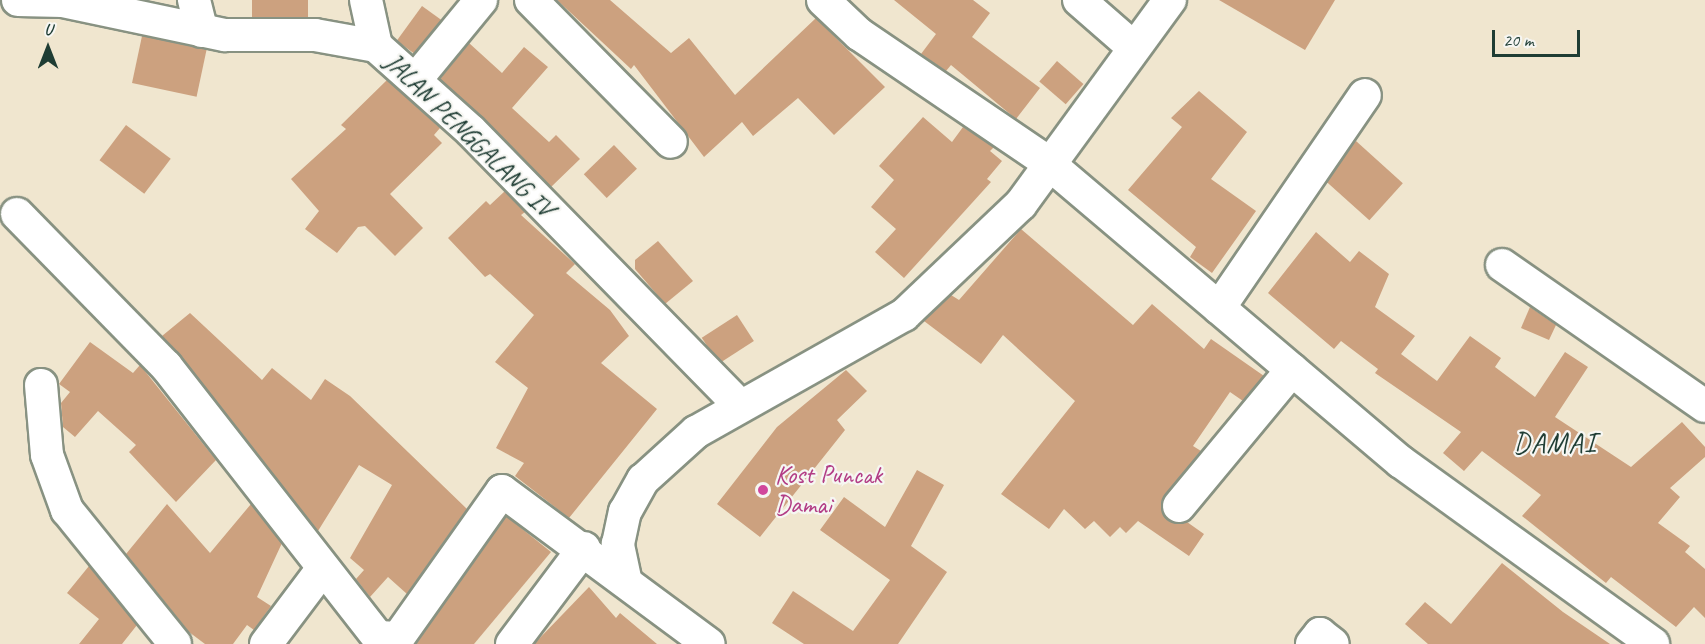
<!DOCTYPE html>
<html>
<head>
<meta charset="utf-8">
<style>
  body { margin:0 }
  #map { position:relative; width:1705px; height:644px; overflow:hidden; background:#f0e6cf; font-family:Caveat,sans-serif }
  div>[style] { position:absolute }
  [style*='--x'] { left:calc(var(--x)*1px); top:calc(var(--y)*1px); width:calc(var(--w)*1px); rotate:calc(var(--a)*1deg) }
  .building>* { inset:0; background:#cca17f; transform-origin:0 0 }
  .roads { filter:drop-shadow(2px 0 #889282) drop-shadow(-2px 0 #889282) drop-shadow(0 2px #889282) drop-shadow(0 -2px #889282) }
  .minor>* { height:32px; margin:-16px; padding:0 16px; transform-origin:16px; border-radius:16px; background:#fff }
  .dots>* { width:16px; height:16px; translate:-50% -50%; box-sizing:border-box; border:3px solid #f6f6f2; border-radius:50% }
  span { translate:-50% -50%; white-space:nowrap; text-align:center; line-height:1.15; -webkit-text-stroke:4.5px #f6f6f2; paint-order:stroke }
  .street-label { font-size:26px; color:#1f3d34 }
  .hotel-label { font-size:26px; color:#b23c85 }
  .left { translate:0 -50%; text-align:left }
  .quarter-label { font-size:28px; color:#1f3d34; letter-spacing:1.5px }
  .north { position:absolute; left:18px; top:18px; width:60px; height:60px; -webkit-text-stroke:4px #f6f6f2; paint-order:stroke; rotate:0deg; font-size:16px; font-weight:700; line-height:24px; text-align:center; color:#1f3d34 }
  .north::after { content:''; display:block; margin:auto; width:21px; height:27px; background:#1f3d34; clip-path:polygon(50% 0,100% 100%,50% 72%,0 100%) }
  .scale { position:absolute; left:1492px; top:30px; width:88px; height:27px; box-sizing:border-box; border:3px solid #1f3d34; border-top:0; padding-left:8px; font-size:18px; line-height:21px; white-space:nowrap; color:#1f3d34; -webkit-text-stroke:4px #f6f6f2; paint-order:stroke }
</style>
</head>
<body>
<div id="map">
  <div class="building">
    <i style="left:252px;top:0;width:56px;height:17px"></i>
    <i style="clip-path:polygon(557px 0,610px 0,671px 53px,689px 38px,735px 95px,816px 18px,885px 87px,834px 135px,798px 98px,753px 136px,742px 122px,704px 157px,634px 65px,631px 69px)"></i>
    <i style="clip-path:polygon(894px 0,973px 0,990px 13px,972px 37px,1040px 88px,1016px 119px,951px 65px,946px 71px,921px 54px,936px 34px)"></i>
    <i style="clip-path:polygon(1219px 0,1335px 0,1305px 50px)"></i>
    <i style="left:422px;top:6px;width:24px;height:43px;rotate:36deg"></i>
    <i style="left:142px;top:36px;width:66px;height:48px;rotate:12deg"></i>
    <i style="clip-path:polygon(469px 43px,502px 73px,524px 47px,548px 67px,512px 108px,549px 142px,556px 135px,580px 159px,551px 187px,440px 79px)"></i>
    <i style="left:1057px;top:61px;width:35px;height:27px;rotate:41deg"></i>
    <i style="clip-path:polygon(387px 80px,440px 128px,434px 135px,442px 143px,390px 194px,423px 228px,395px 256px,365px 226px,358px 227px,337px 253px,305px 229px,319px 211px,291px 179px,346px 129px,341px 125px)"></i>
    <i style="clip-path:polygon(1199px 91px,1247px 132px,1211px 179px,1256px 211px,1212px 273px,1190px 257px,1196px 247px,1128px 190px,1182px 127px,1171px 118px)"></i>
    <i style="clip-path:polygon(923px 117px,952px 142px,963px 127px,994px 147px,990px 151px,1002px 161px,987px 179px,991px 182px,904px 278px,875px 252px,896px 229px,871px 207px,894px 180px,879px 166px)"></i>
    <i style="left:126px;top:125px;width:56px;height:44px;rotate:37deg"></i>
    <i style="left:1356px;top:141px;width:63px;height:50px;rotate:42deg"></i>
    <i style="left:614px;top:145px;width:33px;height:42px;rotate:46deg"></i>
    <i style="clip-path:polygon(505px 191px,525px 212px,521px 215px,575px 264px,566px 273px,610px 310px,629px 336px,601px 363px,657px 409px,569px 518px,515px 476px,524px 463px,496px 448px,528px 388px,495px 362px,534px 315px,490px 274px,485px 277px,448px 238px,486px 201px,490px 205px)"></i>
    <i style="clip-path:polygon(1021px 229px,1133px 325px,1152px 304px,1204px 349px,1211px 339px,1264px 376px,1243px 401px,1230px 392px,1193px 446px,1201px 451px,1161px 502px,1168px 520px,1187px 522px,1204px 534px,1189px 556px,1138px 521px,1126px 533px,1120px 527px,1110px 537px,1094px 521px,1085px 529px,1064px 509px,1049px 529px,1001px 494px,1075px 401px,1003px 335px,981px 364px,924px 321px,951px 295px,959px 300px)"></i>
    <i style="clip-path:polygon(1316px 232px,1350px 262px,1359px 251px,1389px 274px,1375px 307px,1415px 336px,1401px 354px,1437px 381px,1470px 336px,1501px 358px,1495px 367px,1535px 397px,1565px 352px,1588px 367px,1555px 417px,1631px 467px,1682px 422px,1705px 447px,1705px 457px,1670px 488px,1680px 497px,1658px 523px,1690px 546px,1685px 552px,1705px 569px,1705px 618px,1694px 607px,1676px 627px,1611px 577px,1606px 583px,1522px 516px,1541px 495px,1482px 451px,1464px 471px,1443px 453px,1461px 432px,1375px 373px,1378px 369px,1341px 341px,1334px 349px,1268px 293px)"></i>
    <i style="clip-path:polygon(658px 241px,693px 281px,665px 304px,635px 269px,635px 260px)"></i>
    <i style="clip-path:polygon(1530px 307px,1556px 325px,1549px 340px,1521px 328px)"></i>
    <i style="clip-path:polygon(190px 313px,262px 380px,272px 368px,311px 400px,325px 379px,350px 396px,467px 509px,407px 594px,388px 577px,370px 597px,356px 579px,364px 570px,350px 558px,392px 485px,359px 465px,318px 531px,162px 336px)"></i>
    <i style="left:737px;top:315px;width:31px;height:42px;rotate:57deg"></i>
    <i style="clip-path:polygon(90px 342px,133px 373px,140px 365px,216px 460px,176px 502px,129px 452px,136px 445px,98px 411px,75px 437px,63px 427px,61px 403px,70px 392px,59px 384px)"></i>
    <i style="clip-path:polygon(846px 370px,867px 391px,837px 420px,845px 430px,760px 537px,717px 504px,777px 427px)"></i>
    <i style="clip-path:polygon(917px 470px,944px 485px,911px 546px,947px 572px,898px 644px,804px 644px,772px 623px,793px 591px,853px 631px,890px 580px,820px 530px,844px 497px,885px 527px)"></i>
    <i style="clip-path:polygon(167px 504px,210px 553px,251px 504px,282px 543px,257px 597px,271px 606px,254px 630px,247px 625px,233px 644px,205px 644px,189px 632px,126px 554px)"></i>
    <i style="clip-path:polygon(506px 516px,551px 552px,474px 644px,416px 644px)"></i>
    <i style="clip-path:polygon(1502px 563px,1563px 612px,1610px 644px,1428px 644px,1405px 624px,1425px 602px,1451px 624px)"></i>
    <i style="clip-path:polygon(89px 566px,137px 625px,122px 644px,79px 644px,99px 619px,67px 593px)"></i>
    <i style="clip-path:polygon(589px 587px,616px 618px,620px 613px,657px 644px,534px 644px)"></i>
  </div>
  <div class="roads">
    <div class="minor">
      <i style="--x:18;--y:0;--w:45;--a:1.3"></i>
      <i style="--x:63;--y:1;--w:166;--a:11.9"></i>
      <i style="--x:225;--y:35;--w:90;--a:0"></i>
      <i style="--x:315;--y:35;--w:62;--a:10.2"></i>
      <i style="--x:376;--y:46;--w:127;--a:41.8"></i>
      <i style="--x:471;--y:131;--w:385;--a:45.6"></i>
      <i style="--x:194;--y:0;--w:32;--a:76"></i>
      <i style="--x:366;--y:0;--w:47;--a:77.7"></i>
      <i style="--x:531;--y:0;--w:199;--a:45.4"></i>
      <i style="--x:823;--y:0;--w:50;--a:43.4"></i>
      <i style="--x:859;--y:34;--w:227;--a:34.2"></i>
      <i style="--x:1047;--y:162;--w:464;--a:40.3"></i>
      <i style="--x:1401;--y:462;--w:311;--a:35.8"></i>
      <i style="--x:1079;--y:0;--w:73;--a:41.1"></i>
      <i style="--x:417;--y:78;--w:101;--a:-50.6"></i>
      <i style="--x:17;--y:214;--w:213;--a:45.6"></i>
      <i style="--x:166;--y:366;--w:344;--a:52"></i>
      <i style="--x:378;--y:637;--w:20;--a:3"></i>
      <i style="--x:398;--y:638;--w:180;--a:-54.7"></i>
      <i style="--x:502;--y:491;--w:257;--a:36.5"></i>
      <i style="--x:1502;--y:265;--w:247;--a:34.8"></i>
      <i style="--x:1219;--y:308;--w:258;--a:-55.6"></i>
      <i style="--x:41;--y:385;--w:70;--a:85.1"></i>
      <i style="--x:47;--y:455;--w:59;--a:70"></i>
      <i style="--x:67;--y:510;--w:172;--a:51.1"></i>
      <i style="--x:1179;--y:506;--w:177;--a:-50.3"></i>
      <i style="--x:625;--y:578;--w:35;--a:-102"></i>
      <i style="--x:618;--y:544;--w:33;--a:-78"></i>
      <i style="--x:625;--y:512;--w:37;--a:-61"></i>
      <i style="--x:643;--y:480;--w:72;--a:-42.2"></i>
      <i style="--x:696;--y:432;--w:239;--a:-29.4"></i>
      <i style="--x:904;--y:315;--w:161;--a:-43.5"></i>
      <i style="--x:1021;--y:204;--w:253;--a:-53.9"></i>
      <i style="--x:266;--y:644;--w:95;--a:-53.1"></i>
      <i style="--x:512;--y:644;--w:120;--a:-53.1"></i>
      <i style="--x:1312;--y:644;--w:13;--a:-51"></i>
      <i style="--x:1320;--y:634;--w:16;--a:38"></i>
    </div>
  </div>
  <div class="dots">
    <i style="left:763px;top:490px;background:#d1479c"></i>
  </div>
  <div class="street-label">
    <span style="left:469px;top:135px;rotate:44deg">JALAN PENGGALANG IV</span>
  </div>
  <div class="hotel-label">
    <span class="left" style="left:775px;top:490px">Kost Puncak<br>Damai</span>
  </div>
  <div class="quarter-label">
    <span style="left:1555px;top:443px">DAMAI</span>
  </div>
  <div class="north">U</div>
  <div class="scale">20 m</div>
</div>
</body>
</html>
